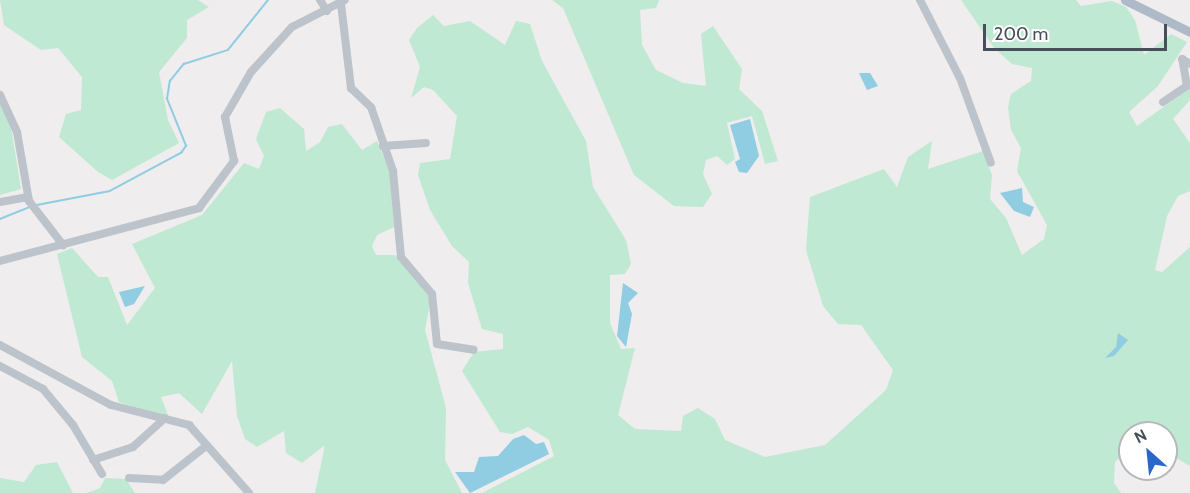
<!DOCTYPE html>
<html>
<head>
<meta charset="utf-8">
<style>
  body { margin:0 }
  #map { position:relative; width:1190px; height:493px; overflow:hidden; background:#efeded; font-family:Cabin,sans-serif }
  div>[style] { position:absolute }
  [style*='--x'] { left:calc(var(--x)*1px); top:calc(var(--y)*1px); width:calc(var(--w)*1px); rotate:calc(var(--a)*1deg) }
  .green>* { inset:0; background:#bfe9d2 }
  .water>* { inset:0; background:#90cce2 }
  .stream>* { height:1.5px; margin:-0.75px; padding:0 0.75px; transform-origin:0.75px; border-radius:0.75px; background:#90cce2 }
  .minor>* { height:8px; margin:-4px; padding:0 4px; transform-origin:4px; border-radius:4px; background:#bcc3ca }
  .major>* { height:9px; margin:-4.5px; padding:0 4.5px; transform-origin:4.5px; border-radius:4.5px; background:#afbac9 }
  span { translate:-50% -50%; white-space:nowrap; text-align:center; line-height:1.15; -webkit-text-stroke:6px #fff; paint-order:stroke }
  .north { position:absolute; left:1118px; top:421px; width:60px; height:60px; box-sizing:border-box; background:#fff; border:2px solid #b5b9bc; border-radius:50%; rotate:333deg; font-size:16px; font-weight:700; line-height:24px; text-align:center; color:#474f58 }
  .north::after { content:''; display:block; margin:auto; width:21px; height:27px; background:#2b67cb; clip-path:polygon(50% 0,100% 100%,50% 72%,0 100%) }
  .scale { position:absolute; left:983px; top:24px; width:184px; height:27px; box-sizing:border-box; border:3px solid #474f58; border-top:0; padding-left:8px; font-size:18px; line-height:21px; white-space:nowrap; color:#474f58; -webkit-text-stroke:4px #fff; paint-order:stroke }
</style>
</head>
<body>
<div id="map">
  <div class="green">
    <i style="clip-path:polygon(0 0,198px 0,209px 7px,187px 20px,187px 38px,159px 72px,168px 120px,179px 143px,112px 180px,98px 172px,59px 137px,66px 114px,81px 110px,82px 77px,58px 48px,41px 50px,4px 25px)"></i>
    <i style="clip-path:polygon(552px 0,659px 0,656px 8px,640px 10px,642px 45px,656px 70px,683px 83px,706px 86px,701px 34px,713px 26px,742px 69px,739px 89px,762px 111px,778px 161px,765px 164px,752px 116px,727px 123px,735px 159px,727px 165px,717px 156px,706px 160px,703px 174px,712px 194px,703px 207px,674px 206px,634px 175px,563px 8px)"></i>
    <i style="clip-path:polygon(961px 0,1076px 0,1081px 6px,1112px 1px,1126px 7px,1135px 20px,1144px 55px,1171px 34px,1187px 42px,1158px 86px,1129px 112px,1137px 126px,1190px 88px,1190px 100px,1173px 119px,1190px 143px,1190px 191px,1178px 196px,1167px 216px,1155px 270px,1162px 272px,1190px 247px,1190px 466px,1166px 452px,1166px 433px,1130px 433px,1130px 448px,1115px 462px,1114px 483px,1121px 493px,482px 493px,554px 456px,549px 440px,528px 427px,512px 434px,500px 432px,462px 371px,474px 352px,503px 349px,503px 334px,482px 329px,468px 283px,469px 262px,452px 246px,430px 210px,418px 175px,420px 163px,450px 159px,457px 116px,433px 90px,424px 87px,411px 98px,420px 67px,409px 40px,417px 28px,433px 15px,444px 26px,470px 21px,505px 45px,516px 21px,530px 24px,542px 61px,586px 141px,593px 187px,626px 240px,631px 264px,625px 274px,610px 275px,610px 323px,621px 349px,635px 348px,618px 415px,635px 429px,681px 431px,683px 416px,698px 408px,715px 419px,725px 440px,765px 457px,825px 445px,886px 390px,893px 370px,861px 325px,838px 324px,823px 306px,806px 250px,810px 197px,884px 169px,897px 187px,908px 157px,932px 141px,928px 169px,983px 151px,992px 175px,990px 199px,1006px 218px,1022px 255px,1044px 239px,1047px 225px,1017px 171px,1021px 148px,1011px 130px,1008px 107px,1011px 94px,1031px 81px,1032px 68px,1012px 64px,995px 49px)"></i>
    <i style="clip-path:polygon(0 100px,11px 127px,21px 189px,0 195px)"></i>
    <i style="clip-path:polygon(280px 108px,304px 129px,306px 151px,320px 142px,328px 127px,342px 124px,362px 150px,377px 141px,390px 171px,394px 227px,377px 235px,372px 246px,376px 255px,395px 255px,431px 298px,425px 330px,446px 408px,445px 460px,462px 493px,315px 493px,325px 445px,302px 463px,286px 453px,284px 431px,257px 447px,245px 439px,237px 416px,232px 361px,202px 414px,179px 393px,161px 397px,169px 418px,119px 402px,112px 381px,82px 357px,57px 254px,72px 248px,98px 277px,108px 277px,127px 325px,155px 288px,132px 244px,202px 215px,244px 163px,259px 169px,264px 156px,256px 139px,266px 112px)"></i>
    <i style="clip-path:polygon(57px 462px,73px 493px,0 493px,0 478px,24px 482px,36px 465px)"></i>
    <i style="clip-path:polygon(105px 478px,126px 479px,135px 493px,87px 493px,100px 488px)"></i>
  </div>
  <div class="water">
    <i style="clip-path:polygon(859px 73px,870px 73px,878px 86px,867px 90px)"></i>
    <i style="clip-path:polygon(750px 119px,759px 156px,747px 173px,739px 172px,735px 162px,740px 159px,730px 125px)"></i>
    <i style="clip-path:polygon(1022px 188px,1023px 202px,1034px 207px,1030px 217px,1014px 211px,1000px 193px)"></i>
    <i style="clip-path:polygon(623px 283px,638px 293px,628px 303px,632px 314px,626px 347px,617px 336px)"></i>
    <i style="clip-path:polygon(145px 286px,134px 304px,125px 307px,119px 292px)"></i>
    <i style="clip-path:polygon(1118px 333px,1128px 340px,1114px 356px,1105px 358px,1116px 347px)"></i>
    <i style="clip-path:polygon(524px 435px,536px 444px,544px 442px,549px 454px,470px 493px,455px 472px,474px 472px,479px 457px,498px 456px,513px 439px)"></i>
  </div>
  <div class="stream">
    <i style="--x:37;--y:205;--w:74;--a:-10.9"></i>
    <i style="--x:110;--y:191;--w:81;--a:-28.2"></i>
    <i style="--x:181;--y:153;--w:9;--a:-54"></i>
    <i style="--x:186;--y:146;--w:51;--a:-112"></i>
    <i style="--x:167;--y:99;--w:18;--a:-81"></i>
    <i style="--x:170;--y:81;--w:22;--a:-51"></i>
    <i style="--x:184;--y:64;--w:46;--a:-17.7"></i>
    <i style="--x:228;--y:50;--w:64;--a:-51.3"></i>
    <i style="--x:0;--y:219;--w:32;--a:-22"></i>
  </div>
  <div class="minor">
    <i style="--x:320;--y:0;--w:13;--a:58"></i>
    <i style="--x:920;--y:0;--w:88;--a:62.9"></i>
    <i style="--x:960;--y:78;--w:90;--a:70"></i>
    <i style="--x:341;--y:4;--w:85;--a:83.2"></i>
    <i style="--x:351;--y:88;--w:28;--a:44"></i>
    <i style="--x:371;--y:107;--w:68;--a:71"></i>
    <i style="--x:393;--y:171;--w:86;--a:84.7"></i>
    <i style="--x:401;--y:257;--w:48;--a:50"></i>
    <i style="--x:432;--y:294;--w:50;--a:84.3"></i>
    <i style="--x:437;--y:344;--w:37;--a:9"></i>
    <i style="--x:0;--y:95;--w:41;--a:65.3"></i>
    <i style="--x:17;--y:132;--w:70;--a:80.1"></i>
    <i style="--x:29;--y:201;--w:56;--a:52.3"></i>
    <i style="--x:1163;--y:102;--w:29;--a:-34"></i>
    <i style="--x:1187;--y:86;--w:27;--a:-100"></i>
    <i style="--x:1182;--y:59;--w:9;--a:32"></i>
    <i style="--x:383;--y:146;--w:43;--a:-4"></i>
    <i style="--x:0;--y:202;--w:27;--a:-10"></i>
    <i style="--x:0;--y:261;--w:206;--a:-14.9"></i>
    <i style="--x:199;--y:208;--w:59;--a:-53.3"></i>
    <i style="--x:234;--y:161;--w:45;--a:-101.6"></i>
    <i style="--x:225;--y:117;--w:52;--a:-60"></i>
    <i style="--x:251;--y:72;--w:61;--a:-47.7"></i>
    <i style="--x:292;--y:27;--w:59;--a:-27"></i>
    <i style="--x:0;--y:345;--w:126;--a:28.4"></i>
    <i style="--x:111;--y:405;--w:81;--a:14.4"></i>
    <i style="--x:189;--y:425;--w:91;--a:48.6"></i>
    <i style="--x:0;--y:366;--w:49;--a:28.1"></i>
    <i style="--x:43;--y:389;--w:47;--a:50.2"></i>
    <i style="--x:73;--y:425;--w:57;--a:59.4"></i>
    <i style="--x:93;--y:460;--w:42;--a:-18"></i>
    <i style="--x:133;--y:447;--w:43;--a:-42.2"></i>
    <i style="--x:129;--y:478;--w:34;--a:3"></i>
    <i style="--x:163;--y:480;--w:55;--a:-38.3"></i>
  </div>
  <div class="major">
    <i style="--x:1125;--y:0;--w:72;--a:26.2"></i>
  </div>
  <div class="north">N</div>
  <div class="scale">200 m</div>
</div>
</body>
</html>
